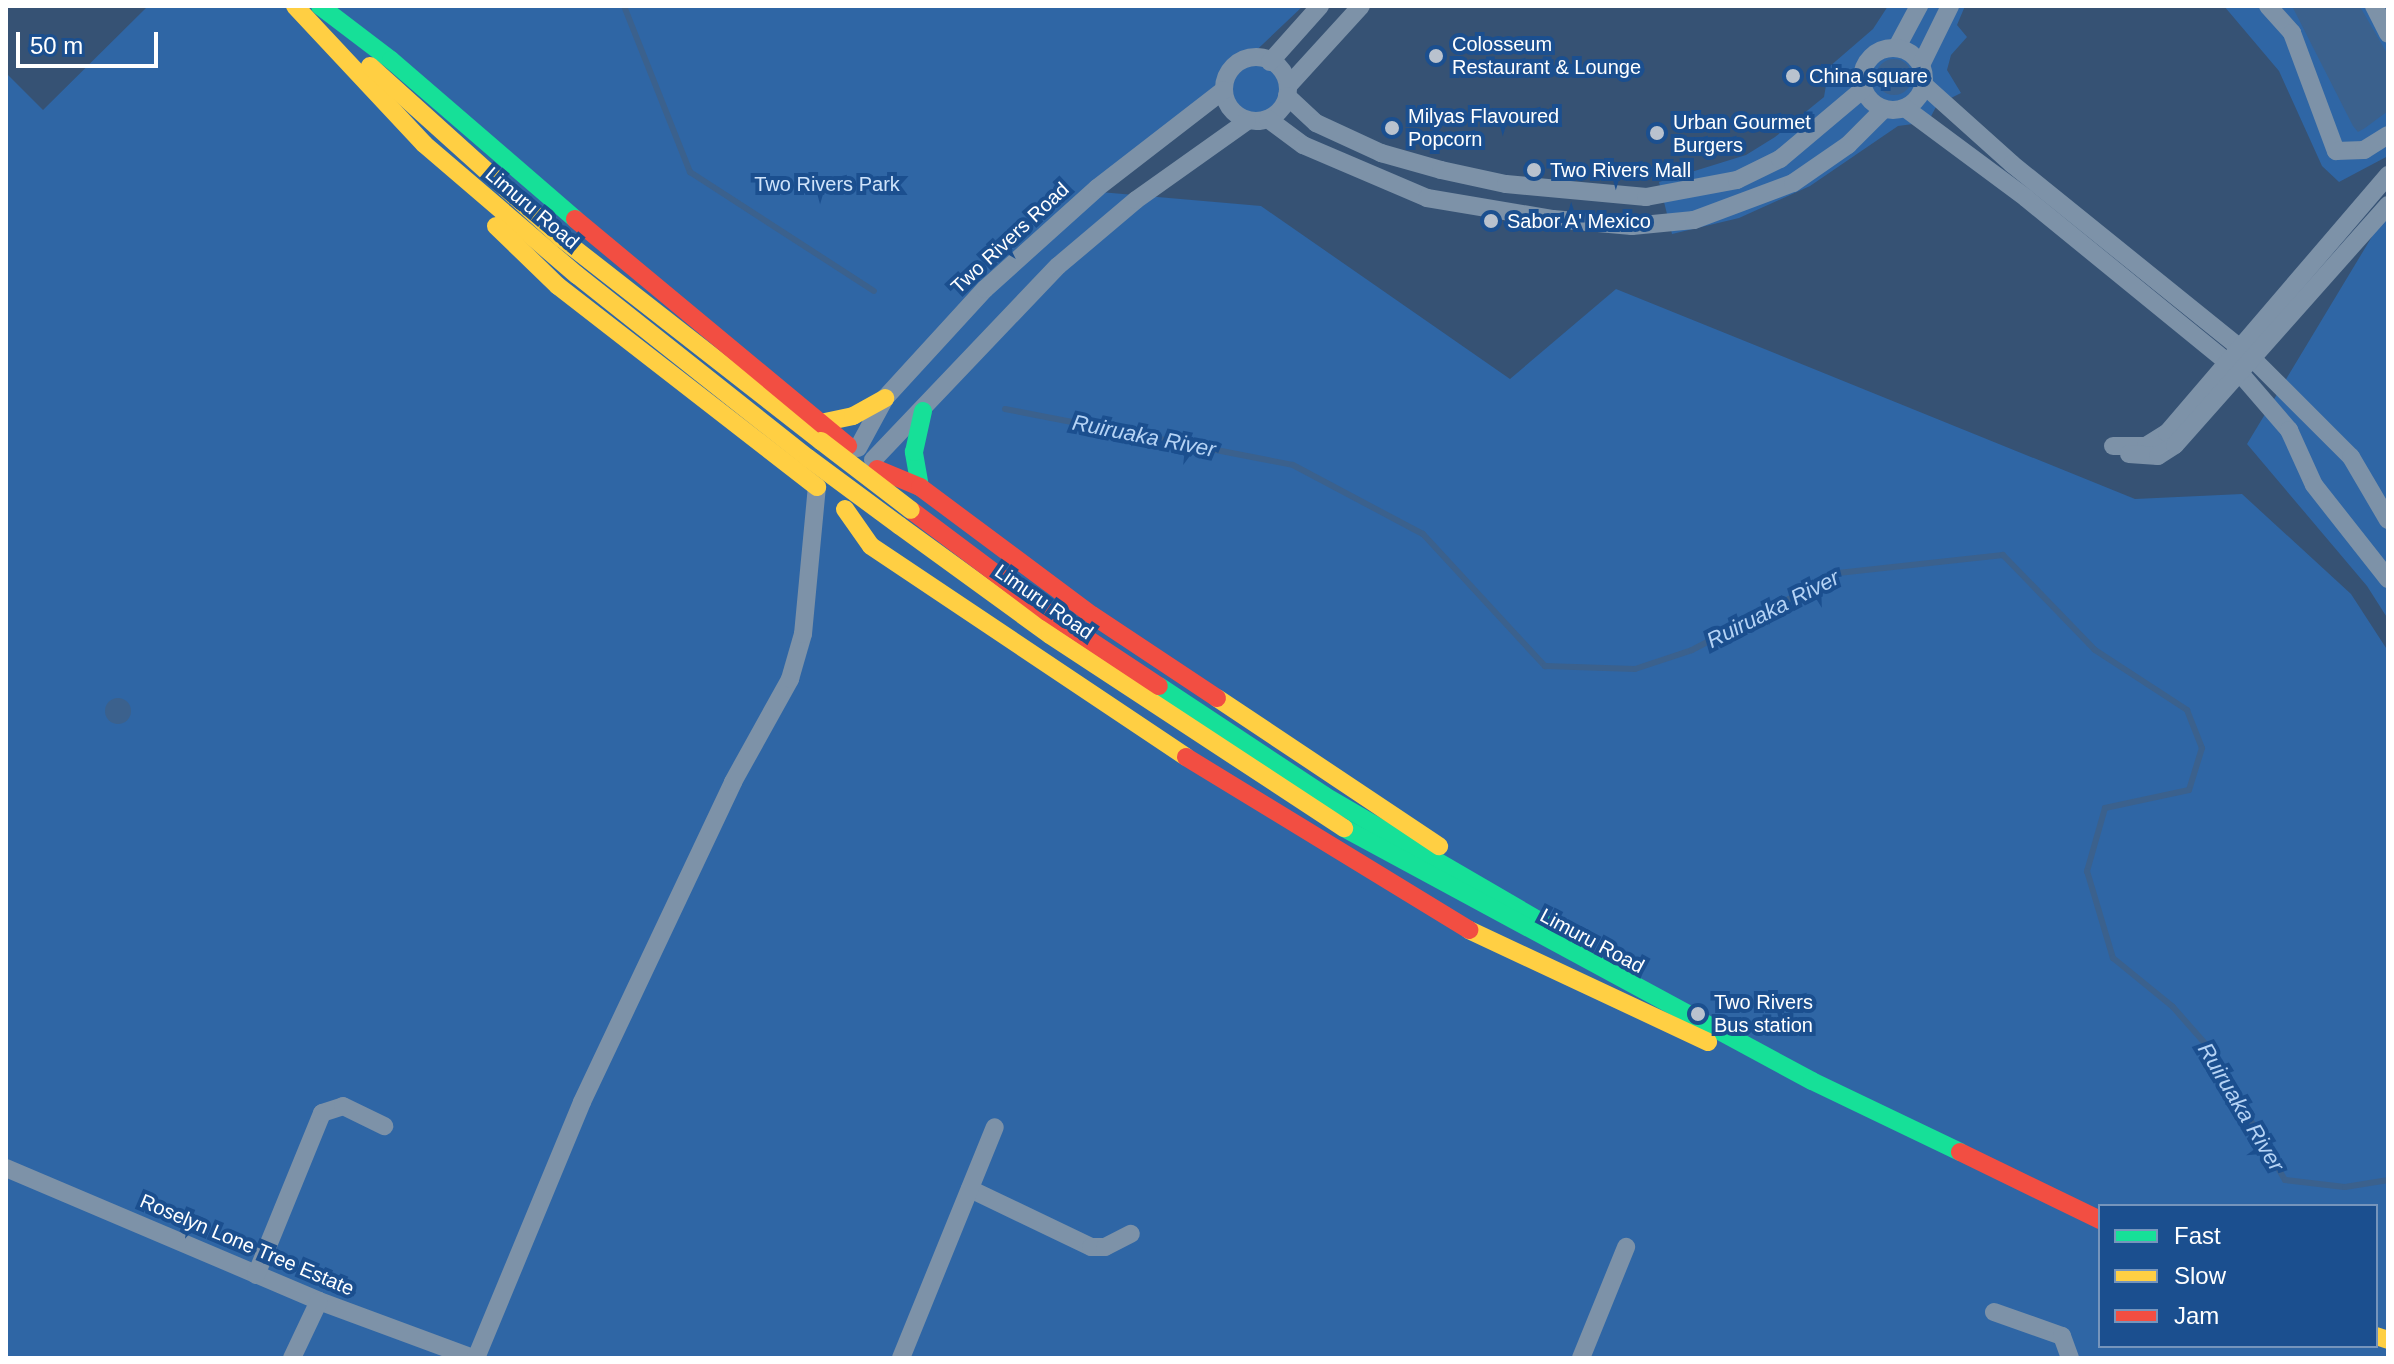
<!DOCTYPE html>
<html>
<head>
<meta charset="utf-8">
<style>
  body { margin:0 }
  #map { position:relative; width:2394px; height:1364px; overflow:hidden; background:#365274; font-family:Arial,sans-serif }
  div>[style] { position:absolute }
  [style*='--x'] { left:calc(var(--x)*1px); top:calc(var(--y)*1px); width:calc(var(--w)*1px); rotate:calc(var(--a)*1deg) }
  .green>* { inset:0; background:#2f66a5 }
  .water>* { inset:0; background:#3b618d }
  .round { border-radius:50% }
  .stream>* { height:6px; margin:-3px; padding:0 3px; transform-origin:3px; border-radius:3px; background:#3b618d }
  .street>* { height:18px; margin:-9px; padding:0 9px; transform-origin:9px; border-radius:9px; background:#7d92a8 }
  .street>.ring { margin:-9px; padding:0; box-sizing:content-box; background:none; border:18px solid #7d92a8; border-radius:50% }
  .fast>* { height:18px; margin:-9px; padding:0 9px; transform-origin:9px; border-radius:9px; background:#16e098 }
  .slow>* { height:18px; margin:-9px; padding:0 9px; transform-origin:9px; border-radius:9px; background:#ffcf43 }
  .jam>* { height:18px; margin:-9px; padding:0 9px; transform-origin:9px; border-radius:9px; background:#f24e42 }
  .slow-bridge>* { height:18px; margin:-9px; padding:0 9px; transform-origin:9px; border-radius:9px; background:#ffcf43 }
  .dots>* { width:22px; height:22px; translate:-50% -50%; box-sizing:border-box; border:4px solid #1b4f8f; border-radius:50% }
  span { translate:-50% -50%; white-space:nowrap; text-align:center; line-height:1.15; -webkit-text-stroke:8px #1b4f8f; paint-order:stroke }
  .poi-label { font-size:20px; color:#fff }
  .left { translate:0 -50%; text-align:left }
  .park-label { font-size:20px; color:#cfe3fa }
  .street-label { font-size:20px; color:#fff }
  .water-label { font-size:22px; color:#b5d3f5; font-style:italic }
  .frame { position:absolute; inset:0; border:8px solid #fff; pointer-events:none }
  .legend { position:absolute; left:2098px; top:1204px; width:280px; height:144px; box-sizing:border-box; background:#1b4f8f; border:2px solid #7695bc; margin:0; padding:10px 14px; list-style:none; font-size:24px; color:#fff }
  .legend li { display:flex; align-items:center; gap:16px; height:40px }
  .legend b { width:40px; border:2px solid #7695bc }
  .scale { position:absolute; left:16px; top:32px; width:142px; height:36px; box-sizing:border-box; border:4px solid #fff; border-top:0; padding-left:10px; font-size:24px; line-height:28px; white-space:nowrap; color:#fff; -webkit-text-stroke:6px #1b4f8f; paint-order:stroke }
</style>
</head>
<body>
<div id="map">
  <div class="green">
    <i style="clip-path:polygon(evenodd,148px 6px,1303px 6px,1244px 62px,1267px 63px,1283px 78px,1283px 101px,1274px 113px,1260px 119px,1239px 114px,1228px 98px,1228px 77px,1100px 192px,1261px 206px,1510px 379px,1616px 289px,2135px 499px,2242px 494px,2351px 594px,2388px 651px,2388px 1358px,6px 1358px,6px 73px,43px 110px,148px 6px,2100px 1206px,2376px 1206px,2376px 1346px,2100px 1346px,2100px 1206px)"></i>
    <i style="clip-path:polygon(1888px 6px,1965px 6px,1957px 25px,1967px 37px,1951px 55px,1947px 70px,1961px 93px,1937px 105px,1928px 122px,1898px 126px,1810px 186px,1739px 218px,1672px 234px,1659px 182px,1746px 155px,1775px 137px,1824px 97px,1829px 67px,1873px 29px)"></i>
    <i style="clip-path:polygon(2224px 6px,2388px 6px,2388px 156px,2339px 182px,2322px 166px,2279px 71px)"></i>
    <i style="clip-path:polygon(2388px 210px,2388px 619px,2367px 586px,2247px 444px)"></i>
  </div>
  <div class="water">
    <i style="clip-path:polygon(2292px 6px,2359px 6px,2362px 10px,2388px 55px,2388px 111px,2365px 128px,2358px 132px,2353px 126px)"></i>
    <i class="round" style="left:1876px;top:59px;width:36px;height:36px"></i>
    <i class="round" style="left:105px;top:698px;width:26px;height:26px"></i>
  </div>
  <div class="stream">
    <i style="--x:624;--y:6;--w:179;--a:68.3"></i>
    <i style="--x:690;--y:172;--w:219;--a:32.9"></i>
    <i style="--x:1005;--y:409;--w:293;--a:11"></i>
    <i style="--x:1293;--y:465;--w:147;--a:28"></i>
    <i style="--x:1423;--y:534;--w:180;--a:47.3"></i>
    <i style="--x:1545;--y:666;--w:90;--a:1.9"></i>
    <i style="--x:1635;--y:669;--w:60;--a:-18.4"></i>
    <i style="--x:1692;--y:650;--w:165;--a:-27.8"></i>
    <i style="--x:1838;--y:573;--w:166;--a:-6.2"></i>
    <i style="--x:2003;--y:555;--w:132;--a:45.9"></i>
    <i style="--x:2095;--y:650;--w:110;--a:33.1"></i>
    <i style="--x:2187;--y:710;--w:41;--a:68.5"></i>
    <i style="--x:2202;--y:748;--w:44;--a:107.2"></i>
    <i style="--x:2189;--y:790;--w:86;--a:167.9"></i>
    <i style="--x:2105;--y:808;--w:66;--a:105.9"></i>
    <i style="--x:2087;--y:871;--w:91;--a:73.4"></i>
    <i style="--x:2113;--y:958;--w:77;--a:39.2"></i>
    <i style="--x:2173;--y:1007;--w:55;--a:48.7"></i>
    <i style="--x:2209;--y:1048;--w:152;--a:60.1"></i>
    <i style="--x:2285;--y:1180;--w:60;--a:6.7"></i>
    <i style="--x:2345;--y:1187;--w:44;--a:-9.2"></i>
  </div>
  <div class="street">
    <i style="--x:2268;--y:6;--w:36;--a:48"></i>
    <i style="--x:2292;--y:33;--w:126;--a:69.6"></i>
    <i style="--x:2336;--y:151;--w:28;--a:-2"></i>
    <i style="--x:2364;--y:150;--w:28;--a:-32"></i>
    <i style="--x:2374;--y:6;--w:31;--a:63"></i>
    <i style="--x:1897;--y:47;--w:47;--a:-61.8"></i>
    <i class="ring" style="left:1862px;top:48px;width:44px;height:44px"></i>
    <i class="ring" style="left:1224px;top:57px;width:46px;height:46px"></i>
    <i style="--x:1270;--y:62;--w:75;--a:-48.2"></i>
    <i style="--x:1921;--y:65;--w:66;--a:-63.8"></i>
    <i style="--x:1924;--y:85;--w:118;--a:41.9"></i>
    <i style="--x:2012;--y:164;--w:309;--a:38.9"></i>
    <i style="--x:2252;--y:358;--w:140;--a:45"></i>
    <i style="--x:2351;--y:457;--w:73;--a:59.6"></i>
    <i style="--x:1288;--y:86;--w:108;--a:-47.6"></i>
    <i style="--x:1287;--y:96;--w:40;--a:43"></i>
    <i style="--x:1316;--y:123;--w:72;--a:24.8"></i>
    <i style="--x:1381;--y:153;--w:62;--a:15.8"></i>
    <i style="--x:1441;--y:170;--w:66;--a:12.2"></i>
    <i style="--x:1506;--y:184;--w:141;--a:5.3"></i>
    <i style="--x:1646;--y:197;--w:93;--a:-10.6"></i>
    <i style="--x:1737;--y:180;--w:48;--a:-26"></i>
    <i style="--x:1780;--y:159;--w:109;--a:-40.1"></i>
    <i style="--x:1905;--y:108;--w:151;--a:36.6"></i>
    <i style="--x:2026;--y:198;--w:275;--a:39.2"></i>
    <i style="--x:2239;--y:372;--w:77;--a:49.2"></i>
    <i style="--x:2289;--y:430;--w:60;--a:65.6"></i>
    <i style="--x:2314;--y:485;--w:120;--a:51.8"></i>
    <i style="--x:1268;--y:119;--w:44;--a:36.6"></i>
    <i style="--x:1303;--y:145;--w:135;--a:23.1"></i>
    <i style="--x:1427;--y:198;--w:128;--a:9.5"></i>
    <i style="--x:1553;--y:219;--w:79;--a:5.1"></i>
    <i style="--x:1632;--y:226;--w:62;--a:-5.5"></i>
    <i style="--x:1694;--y:220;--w:106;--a:-20.5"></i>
    <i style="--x:1793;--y:183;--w:67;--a:-34.6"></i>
    <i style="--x:1848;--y:145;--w:51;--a:-45"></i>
    <i style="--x:2113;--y:446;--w:33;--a:0"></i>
    <i style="--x:2146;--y:446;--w:25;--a:-32"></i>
    <i style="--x:2167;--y:433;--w:340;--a:-49.4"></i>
    <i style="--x:858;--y:448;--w:57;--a:-61.6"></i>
    <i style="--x:885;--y:398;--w:148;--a:-47.5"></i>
    <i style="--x:985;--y:289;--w:151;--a:-42"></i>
    <i style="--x:1097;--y:188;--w:160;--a:-37.7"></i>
    <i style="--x:2129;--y:454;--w:29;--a:4"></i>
    <i style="--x:2158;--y:456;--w:20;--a:-33"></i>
    <i style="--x:2175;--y:445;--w:321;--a:-48.4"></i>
    <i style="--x:873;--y:460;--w:268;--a:-46.4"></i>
    <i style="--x:1058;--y:266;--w:102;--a:-40.2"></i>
    <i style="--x:1136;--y:200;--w:136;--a:-35.4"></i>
    <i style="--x:6;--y:1168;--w:340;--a:23"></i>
    <i style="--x:319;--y:1301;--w:164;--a:20.3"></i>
    <i style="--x:970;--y:1189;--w:134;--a:25.6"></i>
    <i style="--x:1091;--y:1247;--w:14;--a:0"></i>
    <i style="--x:1105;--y:1247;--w:29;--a:-27"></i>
    <i style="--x:256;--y:1275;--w:175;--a:-67.8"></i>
    <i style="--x:322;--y:1113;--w:22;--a:-18"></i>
    <i style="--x:343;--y:1106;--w:46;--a:26"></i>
    <i style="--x:1994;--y:1312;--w:72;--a:19.4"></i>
    <i style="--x:2062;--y:1336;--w:23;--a:70"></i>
    <i style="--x:292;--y:1358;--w:63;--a:-64.7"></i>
    <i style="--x:476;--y:1358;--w:277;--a:-67.5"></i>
    <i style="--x:582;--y:1102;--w:354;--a:-64.7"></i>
    <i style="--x:733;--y:782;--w:118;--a:-61"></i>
    <i style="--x:790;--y:679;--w:47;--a:-73.9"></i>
    <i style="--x:803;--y:634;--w:148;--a:-84.6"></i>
    <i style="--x:901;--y:1358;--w:249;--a:-67.9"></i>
    <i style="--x:1581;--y:1358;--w:120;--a:-67.9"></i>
  </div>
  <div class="fast">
    <i style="--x:320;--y:6;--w:89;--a:37.3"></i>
    <i style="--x:391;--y:60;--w:243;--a:40.8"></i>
    <i style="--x:920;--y:487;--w:36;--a:-100"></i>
    <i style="--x:914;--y:452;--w:42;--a:-77.6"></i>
    <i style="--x:1159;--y:686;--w:199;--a:33.5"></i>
    <i style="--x:1325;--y:796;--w:263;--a:30.2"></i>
    <i style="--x:1344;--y:828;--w:532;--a:28.4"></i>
    <i style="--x:1812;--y:1081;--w:164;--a:25.6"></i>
  </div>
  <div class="slow">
    <i style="--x:295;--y:6;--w:189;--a:46.9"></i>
    <i style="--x:424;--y:144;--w:201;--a:40.6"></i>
    <i style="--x:577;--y:275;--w:295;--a:38.4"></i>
    <i style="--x:370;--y:66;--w:257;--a:42"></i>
    <i style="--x:561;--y:238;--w:330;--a:38"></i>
    <i style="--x:496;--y:226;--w:86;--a:44.1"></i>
    <i style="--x:558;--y:286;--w:328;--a:37.8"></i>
    <i style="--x:825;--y:422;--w:29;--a:-12"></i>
    <i style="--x:853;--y:416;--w:37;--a:-29"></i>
    <i style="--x:845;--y:509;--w:45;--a:54.9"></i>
    <i style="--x:871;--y:546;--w:379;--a:33.8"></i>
    <i style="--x:900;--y:526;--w:185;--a:36"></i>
    <i style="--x:1050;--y:635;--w:352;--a:33.3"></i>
    <i style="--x:1217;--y:698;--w:267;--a:33.7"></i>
    <i style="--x:1469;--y:930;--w:264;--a:25.1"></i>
    <i style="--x:2376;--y:1336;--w:13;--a:18"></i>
  </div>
  <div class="jam">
    <i style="--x:575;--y:219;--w:355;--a:39.7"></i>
    <i style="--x:877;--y:469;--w:47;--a:22.7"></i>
    <i style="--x:920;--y:487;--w:214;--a:36.7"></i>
    <i style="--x:1092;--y:615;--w:150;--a:33.6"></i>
    <i style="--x:911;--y:510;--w:170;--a:36.9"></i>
    <i style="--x:1047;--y:612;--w:134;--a:33.5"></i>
    <i style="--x:1186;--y:757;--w:332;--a:31.4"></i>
    <i style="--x:1960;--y:1152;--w:156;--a:25.9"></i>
  </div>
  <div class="slow-bridge">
    <i style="--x:821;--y:441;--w:113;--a:37.5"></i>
    <i style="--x:808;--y:458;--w:114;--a:36.5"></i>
  </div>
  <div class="dots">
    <i style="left:1436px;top:56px;background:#b9c2ce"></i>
    <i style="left:1793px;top:76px;background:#b9c2ce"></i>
    <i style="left:1392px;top:128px;background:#b9c2ce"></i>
    <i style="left:1657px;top:133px;background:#b9c2ce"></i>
    <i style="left:1534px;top:170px;background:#b9c2ce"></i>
    <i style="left:1491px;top:221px;background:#b9c2ce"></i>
    <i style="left:1698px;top:1014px;background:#b9c2ce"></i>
  </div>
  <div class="poi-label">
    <span class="left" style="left:1452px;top:56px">Colosseum<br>Restaurant &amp; Lounge</span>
    <span class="left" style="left:1809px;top:76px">China square</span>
    <span class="left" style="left:1408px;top:128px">Milyas Flavoured<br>Popcorn</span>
    <span class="left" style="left:1673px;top:134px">Urban Gourmet<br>Burgers</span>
    <span class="left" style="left:1550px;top:170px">Two Rivers Mall</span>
    <span class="left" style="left:1507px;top:221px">Sabor A' Mexico</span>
    <span class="left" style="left:1714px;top:1014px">Two Rivers<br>Bus station</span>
  </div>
  <div class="park-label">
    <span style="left:827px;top:184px">Two Rivers Park</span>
  </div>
  <div class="street-label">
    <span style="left:532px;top:208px;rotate:40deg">Limuru Road</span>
    <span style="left:1010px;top:238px;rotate:-43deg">Two Rivers Road</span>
    <span style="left:1044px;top:602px;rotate:35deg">Limuru Road</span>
    <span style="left:1592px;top:941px;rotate:28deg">Limuru Road</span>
    <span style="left:247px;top:1245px;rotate:23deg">Roselyn Lone Tree Estate</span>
  </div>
  <div class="water-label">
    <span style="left:1144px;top:436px;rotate:11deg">Ruiruaka River</span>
    <span style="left:1773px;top:609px;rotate:-27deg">Ruiruaka River</span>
    <span style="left:2241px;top:1107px;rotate:59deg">Ruiruaka River</span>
  </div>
  <div class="frame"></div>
  <ul class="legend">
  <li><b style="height:10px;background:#16e098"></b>Fast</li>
  <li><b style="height:10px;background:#ffcf43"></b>Slow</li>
  <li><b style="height:10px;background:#f24e42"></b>Jam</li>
  </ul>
  <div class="scale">50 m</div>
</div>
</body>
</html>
